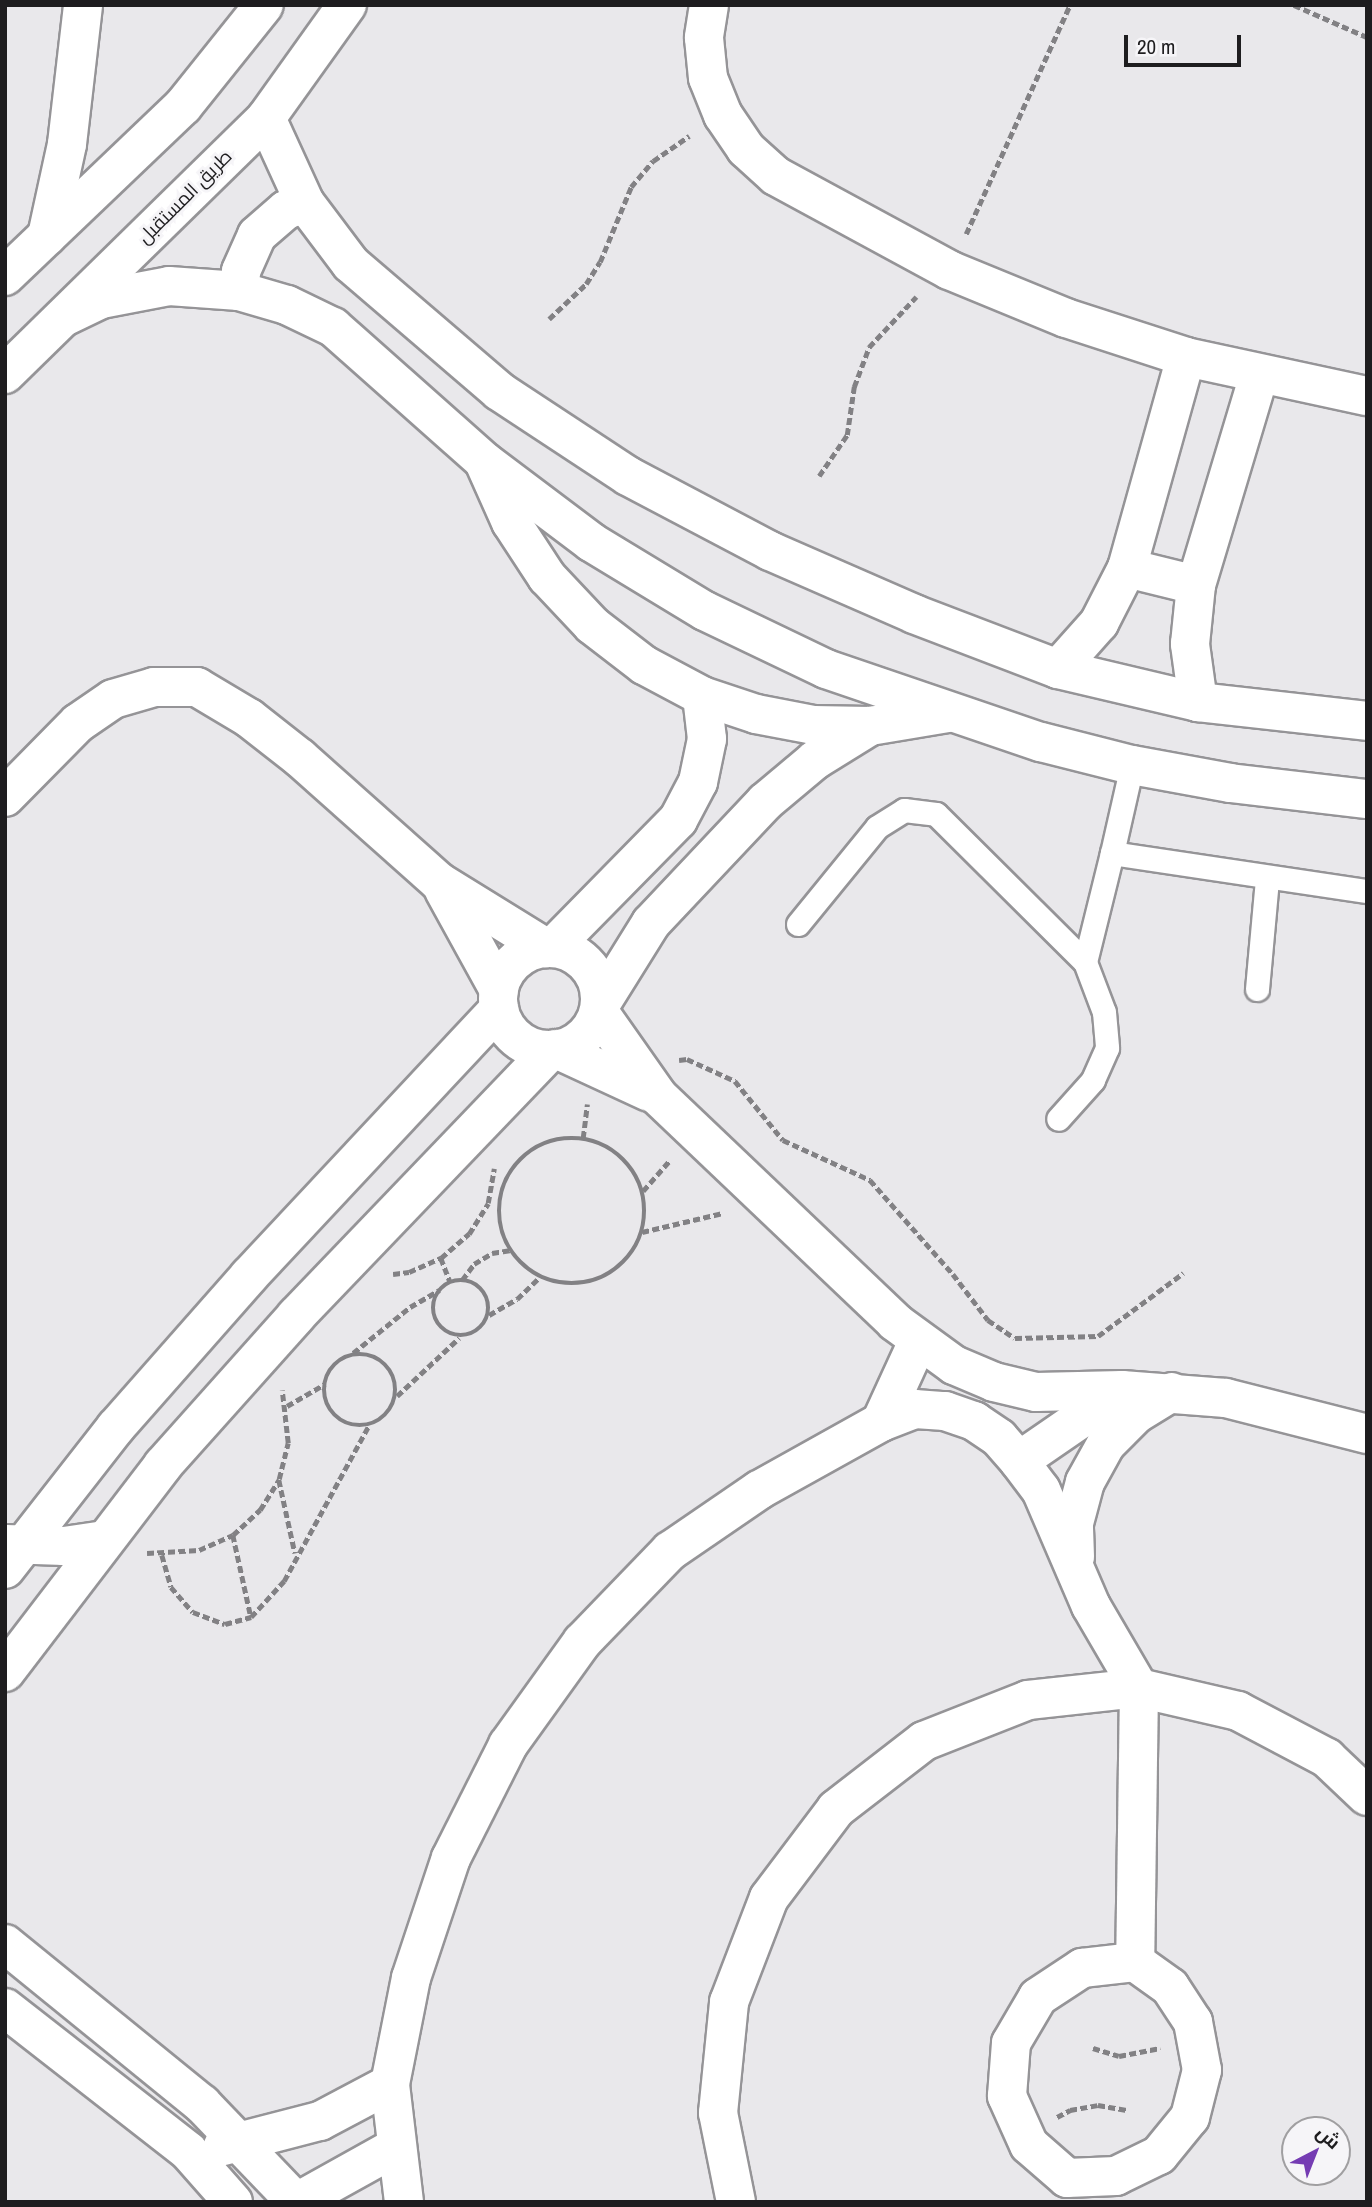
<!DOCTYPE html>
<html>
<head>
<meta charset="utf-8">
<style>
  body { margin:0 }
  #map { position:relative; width:1372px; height:2207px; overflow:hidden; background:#e9e8eb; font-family:"Archivo Narrow",Cairo,sans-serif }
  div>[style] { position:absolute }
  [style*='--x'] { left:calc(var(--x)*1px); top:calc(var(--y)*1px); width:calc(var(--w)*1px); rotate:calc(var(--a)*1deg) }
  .path>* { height:4.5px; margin-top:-2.25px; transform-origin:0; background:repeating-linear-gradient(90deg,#828184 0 7px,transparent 0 10.5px) }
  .path>.ring { margin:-2.25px; padding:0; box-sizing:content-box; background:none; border:4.5px solid #828184; border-radius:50% }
  .roads { filter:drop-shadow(2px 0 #959497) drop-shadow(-2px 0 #959497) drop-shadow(0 2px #959497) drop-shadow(0 -2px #959497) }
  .lane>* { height:23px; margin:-11.5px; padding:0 11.5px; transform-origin:11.5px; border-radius:11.5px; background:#fff }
  .street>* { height:38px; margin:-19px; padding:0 19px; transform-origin:19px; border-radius:19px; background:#fff }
  .street>.ring { margin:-19px; padding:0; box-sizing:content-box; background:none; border:38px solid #fff; border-radius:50% }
  .secondary>* { height:38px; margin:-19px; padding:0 19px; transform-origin:19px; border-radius:19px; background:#fff }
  span { translate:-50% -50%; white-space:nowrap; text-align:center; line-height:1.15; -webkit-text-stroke:6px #f6f5f8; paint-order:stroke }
  .street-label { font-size:19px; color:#1e1d1f }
  .frame { position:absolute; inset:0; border:7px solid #1e1d1f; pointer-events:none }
  .north { position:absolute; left:1281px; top:2116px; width:70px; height:70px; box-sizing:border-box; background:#f6f5f8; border:2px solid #a09fa1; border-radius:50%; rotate:42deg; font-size:19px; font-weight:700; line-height:28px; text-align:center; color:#1e1d1f }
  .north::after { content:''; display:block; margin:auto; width:24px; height:32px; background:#753cb3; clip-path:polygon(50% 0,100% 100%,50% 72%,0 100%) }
  .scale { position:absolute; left:1124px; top:35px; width:117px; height:32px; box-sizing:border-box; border:4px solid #1e1d1f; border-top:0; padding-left:9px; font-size:21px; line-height:24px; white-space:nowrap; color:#1e1d1f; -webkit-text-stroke:5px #f6f5f8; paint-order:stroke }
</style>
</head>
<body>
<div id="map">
  <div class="path">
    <i style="--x:1294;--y:5;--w:80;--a:23.7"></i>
    <i style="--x:966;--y:234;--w:252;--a:-65.6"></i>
    <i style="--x:549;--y:319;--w:51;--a:-43.4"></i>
    <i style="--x:586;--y:284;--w:26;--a:-58"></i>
    <i style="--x:600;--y:262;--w:81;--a:-67.5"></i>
    <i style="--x:631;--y:187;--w:34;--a:-50"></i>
    <i style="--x:653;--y:161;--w:44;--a:-34.8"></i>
    <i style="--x:819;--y:476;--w:50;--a:-55.7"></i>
    <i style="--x:847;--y:435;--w:49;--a:-81.7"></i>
    <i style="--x:854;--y:387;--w:43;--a:-69.4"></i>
    <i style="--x:869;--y:347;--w:69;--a:-46.8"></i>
    <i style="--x:679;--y:1060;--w:8;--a:-7"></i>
    <i style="--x:687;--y:1059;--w:53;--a:24.6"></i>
    <i style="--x:735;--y:1081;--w:76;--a:50.9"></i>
    <i style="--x:783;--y:1140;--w:96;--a:24.7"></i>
    <i style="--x:870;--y:1180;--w:125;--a:48.6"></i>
    <i style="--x:953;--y:1274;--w:58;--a:52.7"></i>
    <i style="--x:988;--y:1320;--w:32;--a:34"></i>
    <i style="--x:1015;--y:1338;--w:83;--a:-1.4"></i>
    <i style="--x:1098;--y:1336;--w:106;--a:-36.5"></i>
    <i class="ring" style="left:499px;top:1138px;width:141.5px;height:141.5px"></i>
    <i style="--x:583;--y:1138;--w:34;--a:-83"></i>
    <i style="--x:643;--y:1191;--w:41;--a:-48.9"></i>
    <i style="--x:642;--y:1232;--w:83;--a:-13.2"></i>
    <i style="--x:441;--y:1258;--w:26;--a:69"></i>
    <i style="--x:393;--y:1274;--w:16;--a:-7"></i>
    <i style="--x:409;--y:1272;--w:35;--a:-24"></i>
    <i style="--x:441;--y:1258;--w:37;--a:-41"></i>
    <i style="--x:469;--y:1234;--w:36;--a:-58"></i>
    <i style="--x:488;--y:1203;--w:35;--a:-80"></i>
    <i style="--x:462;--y:1280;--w:20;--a:-53"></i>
    <i style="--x:474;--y:1264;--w:21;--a:-31"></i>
    <i style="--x:492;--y:1253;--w:18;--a:-9"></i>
    <i class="ring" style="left:433px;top:1280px;width:51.5px;height:51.5px"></i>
    <i style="--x:489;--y:1315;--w:32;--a:-30"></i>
    <i style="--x:517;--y:1299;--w:32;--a:-44"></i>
    <i style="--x:353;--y:1353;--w:73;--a:-38.9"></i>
    <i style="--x:410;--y:1307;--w:34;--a:-30"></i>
    <i class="ring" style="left:324px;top:1354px;width:67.5px;height:67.5px"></i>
    <i style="--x:397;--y:1396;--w:85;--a:-43.1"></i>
    <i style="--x:287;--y:1406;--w:44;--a:-30.1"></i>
    <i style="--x:279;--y:1480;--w:75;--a:77.6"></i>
    <i style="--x:233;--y:1535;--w:84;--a:77.6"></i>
    <i style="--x:147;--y:1553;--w:52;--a:-3.3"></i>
    <i style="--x:199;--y:1550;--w:37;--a:-24"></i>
    <i style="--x:233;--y:1535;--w:37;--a:-43"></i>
    <i style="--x:260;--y:1510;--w:36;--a:-58"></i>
    <i style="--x:279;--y:1479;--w:37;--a:-76"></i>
    <i style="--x:288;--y:1443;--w:53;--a:-96.5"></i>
    <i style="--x:162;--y:1555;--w:33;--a:74"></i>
    <i style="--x:171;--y:1587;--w:33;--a:49"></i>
    <i style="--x:193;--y:1612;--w:34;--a:21"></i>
    <i style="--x:225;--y:1624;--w:27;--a:-15"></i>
    <i style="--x:251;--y:1617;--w:49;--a:-47.5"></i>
    <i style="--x:284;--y:1581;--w:178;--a:-61.4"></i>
    <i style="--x:1093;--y:2048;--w:27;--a:17"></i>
    <i style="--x:1119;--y:2056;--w:42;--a:-11"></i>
    <i style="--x:1057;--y:2117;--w:15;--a:-28"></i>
    <i style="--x:1070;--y:2110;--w:28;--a:-10"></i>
    <i style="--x:1098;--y:2105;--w:29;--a:10"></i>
  </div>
  <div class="roads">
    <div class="lane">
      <i style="--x:1112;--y:853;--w:90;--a:-77.2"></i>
      <i style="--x:798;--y:924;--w:125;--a:-50.8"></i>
      <i style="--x:877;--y:827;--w:32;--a:-32"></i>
      <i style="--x:904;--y:810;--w:32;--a:7"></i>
      <i style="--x:936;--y:814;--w:210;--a:44.8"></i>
      <i style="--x:1085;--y:962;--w:53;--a:69.2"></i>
      <i style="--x:1104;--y:1012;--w:36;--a:85"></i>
      <i style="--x:1107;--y:1048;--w:35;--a:114"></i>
      <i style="--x:1093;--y:1080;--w:52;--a:131.9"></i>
      <i style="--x:1085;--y:962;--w:112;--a:-76.1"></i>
      <i style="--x:1112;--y:853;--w:258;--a:8.5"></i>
      <i style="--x:1257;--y:989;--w:109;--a:-84.8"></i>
    </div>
    <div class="street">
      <i style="--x:709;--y:5;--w:33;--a:99"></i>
      <i style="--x:704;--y:38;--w:40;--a:84.3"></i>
      <i style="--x:708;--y:78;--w:40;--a:68"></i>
      <i style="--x:723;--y:115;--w:41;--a:55.9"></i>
      <i style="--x:746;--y:149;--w:40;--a:42"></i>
      <i style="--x:776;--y:176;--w:197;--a:28.5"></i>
      <i style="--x:949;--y:270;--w:126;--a:22.3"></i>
      <i style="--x:1066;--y:318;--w:126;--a:18"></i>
      <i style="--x:1186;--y:357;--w:185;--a:12.2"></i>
      <i style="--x:266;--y:118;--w:94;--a:65.4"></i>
      <i style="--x:305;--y:203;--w:76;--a:53"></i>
      <i style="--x:351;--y:264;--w:195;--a:40.6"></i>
      <i style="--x:499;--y:391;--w:154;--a:33.4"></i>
      <i style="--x:628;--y:476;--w:161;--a:27.8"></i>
      <i style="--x:770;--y:551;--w:157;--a:23.6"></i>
      <i style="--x:914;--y:614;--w:154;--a:20.9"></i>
      <i style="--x:1058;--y:669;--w:144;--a:13.3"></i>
      <i style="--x:1198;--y:702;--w:170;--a:6.4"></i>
      <i style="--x:47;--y:236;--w:94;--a:-77.7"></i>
      <i style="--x:67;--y:144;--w:140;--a:-83.4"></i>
      <i style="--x:239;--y:291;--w:20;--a:-84"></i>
      <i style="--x:241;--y:271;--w:39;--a:-66"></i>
      <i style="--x:257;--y:235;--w:38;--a:-41"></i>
      <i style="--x:286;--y:210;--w:20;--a:-20"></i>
      <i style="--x:64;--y:317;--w:41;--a:-25.9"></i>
      <i style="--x:101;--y:299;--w:69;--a:-10.8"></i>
      <i style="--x:169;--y:286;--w:70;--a:4.1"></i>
      <i style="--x:239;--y:291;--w:50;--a:16.3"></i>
      <i style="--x:287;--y:305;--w:51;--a:25.6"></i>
      <i style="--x:333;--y:327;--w:203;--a:41.6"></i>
      <i style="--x:485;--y:462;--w:133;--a:37"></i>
      <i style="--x:591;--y:542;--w:133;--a:31.2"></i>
      <i style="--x:705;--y:611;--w:134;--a:25.6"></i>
      <i style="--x:826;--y:669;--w:227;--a:18.8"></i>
      <i style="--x:1041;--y:742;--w:94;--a:14.2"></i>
      <i style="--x:1132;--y:765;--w:100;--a:10.4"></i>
      <i style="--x:1230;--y:783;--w:138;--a:6.7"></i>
      <i style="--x:485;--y:464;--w:64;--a:65.9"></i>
      <i style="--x:511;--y:522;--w:66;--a:56.8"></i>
      <i style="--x:547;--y:577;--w:66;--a:46.8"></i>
      <i style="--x:592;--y:625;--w:66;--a:37.6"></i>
      <i style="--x:644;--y:665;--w:66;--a:28.1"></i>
      <i style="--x:702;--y:696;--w:57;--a:18.4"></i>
      <i style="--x:756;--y:714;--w:58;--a:10.9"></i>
      <i style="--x:813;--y:725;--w:57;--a:1"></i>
      <i style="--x:870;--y:726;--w:79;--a:-9.5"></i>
      <i style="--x:1127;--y:568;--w:71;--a:13.8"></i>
      <i style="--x:1058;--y:669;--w:62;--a:-48.3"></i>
      <i style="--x:1099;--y:623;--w:62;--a:-63"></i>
      <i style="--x:1127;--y:568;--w:219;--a:-74.4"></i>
      <i style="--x:1198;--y:702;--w:59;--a:-97.9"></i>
      <i style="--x:1190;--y:644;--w:59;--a:-84.2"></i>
      <i style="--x:1196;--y:585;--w:219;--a:-73.3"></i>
      <i style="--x:5;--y:797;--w:104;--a:-45.4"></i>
      <i style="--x:78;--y:723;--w:42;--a:-34.4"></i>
      <i style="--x:113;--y:699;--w:43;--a:-16.3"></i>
      <i style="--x:154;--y:687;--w:43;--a:0"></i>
      <i style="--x:197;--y:687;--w:61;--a:30.8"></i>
      <i style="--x:249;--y:718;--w:65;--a:38.1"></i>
      <i style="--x:300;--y:758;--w:186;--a:41.7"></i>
      <i style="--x:439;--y:882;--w:126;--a:31.7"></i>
      <i style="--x:444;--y:890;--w:114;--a:61.2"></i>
      <i style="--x:552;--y:948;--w:180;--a:-45.5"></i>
      <i style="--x:678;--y:820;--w:43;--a:-62.2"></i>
      <i style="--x:698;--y:782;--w:44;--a:-78.2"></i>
      <i style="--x:707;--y:739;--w:43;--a:-96.6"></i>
      <i class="ring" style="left:498px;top:948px;width:64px;height:64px"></i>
      <i style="--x:600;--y:1005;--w:97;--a:-58.1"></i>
      <i style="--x:651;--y:923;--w:166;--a:-46.7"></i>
      <i style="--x:765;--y:802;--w:65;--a:-40"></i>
      <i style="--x:815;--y:760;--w:65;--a:-31.7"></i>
      <i style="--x:599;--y:1012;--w:103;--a:54.9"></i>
      <i style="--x:658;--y:1096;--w:327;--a:43.6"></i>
      <i style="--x:895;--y:1322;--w:73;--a:36.1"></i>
      <i style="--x:954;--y:1365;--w:43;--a:23"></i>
      <i style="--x:994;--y:1382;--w:43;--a:13.4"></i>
      <i style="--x:1036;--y:1392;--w:86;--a:-1.3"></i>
      <i style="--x:1122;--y:1390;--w:104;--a:4.4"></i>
      <i style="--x:1226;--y:1398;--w:146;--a:14.3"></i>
      <i style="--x:556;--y:1049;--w:102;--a:24.8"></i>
      <i style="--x:881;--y:1422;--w:89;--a:-65.4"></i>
      <i style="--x:1019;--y:1461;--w:120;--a:-34.5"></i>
      <i style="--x:6;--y:1544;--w:58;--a:2"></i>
      <i style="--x:64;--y:1546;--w:41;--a:-8.3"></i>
      <i style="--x:1075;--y:1557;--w:34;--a:-92"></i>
      <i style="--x:1074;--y:1523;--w:42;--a:-75"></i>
      <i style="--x:1085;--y:1482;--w:43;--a:-61.1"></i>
      <i style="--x:1106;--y:1444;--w:42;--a:-45"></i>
      <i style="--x:1136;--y:1414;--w:42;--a:-31.4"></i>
      <i style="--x:5;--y:1569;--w:180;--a:-52"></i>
      <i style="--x:116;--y:1427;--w:201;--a:-48.6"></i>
      <i style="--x:249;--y:1276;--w:366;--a:-46.9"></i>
      <i style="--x:5;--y:1672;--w:260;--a:-52.6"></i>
      <i style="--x:163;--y:1465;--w:200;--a:-48.2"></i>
      <i style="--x:296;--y:1316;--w:368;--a:-46.2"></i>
      <i style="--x:5;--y:1944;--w:254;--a:39.1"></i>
      <i style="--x:202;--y:2104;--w:136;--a:46.2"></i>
      <i style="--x:1135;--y:1962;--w:43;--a:35.5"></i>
      <i style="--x:1170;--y:1987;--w:42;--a:56.7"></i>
      <i style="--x:1193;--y:2022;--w:49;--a:79.4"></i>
      <i style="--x:1202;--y:2070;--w:49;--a:104.3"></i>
      <i style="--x:1190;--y:2117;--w:49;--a:129.2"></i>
      <i style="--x:1159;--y:2155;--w:48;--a:154"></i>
      <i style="--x:1116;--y:2176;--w:49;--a:177.7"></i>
      <i style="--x:1067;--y:2178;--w:50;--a:-139"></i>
      <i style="--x:1029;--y:2145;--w:54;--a:-114.2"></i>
      <i style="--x:1007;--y:2096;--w:53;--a:-85.7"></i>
      <i style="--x:1011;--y:2043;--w:53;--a:-59.6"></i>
      <i style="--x:1038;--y:1997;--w:53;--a:-33.4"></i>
      <i style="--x:1082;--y:1968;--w:53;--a:-6.5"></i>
      <i style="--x:5;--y:2008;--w:232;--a:38"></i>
      <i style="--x:188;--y:2151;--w:68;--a:48.6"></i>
      <i style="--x:223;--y:2146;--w:100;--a:-14.5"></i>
      <i style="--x:320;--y:2121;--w:79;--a:-27.9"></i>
      <i style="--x:297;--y:2202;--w:113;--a:-29.1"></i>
      <i style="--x:404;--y:2202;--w:119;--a:-96.8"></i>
      <i style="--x:390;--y:2084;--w:108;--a:-78.8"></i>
      <i style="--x:411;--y:1978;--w:126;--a:-71.6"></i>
      <i style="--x:451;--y:1858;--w:127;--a:-63.2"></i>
      <i style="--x:508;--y:1745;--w:127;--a:-54.3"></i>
      <i style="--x:582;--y:1642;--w:127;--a:-46"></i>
      <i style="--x:670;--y:1551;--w:108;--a:-34.4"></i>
      <i style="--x:759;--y:1490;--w:140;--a:-29.1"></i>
      <i style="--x:881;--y:1422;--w:36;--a:-21"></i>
      <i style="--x:915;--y:1409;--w:30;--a:4"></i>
      <i style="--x:945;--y:1411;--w:31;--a:19"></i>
      <i style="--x:974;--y:1421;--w:30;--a:34"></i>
      <i style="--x:999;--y:1438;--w:30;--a:49"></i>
      <i style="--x:1019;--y:1461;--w:36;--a:53"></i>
      <i style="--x:1041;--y:1490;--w:126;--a:66.7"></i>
      <i style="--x:1091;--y:1606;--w:95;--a:59.7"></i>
      <i style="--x:1139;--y:1688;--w:274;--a:90.8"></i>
      <i style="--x:736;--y:2202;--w:91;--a:-101.4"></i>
      <i style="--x:718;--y:2113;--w:112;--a:-84.3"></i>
      <i style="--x:729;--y:2002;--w:111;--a:-69"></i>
      <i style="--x:769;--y:1898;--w:111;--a:-53"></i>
      <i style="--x:836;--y:1809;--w:111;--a:-37.7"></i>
      <i style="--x:924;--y:1741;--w:112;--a:-21.5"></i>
      <i style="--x:1028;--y:1700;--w:112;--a:-6.2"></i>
      <i style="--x:1139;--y:1688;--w:102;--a:13.1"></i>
      <i style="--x:1238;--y:1711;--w:101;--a:27.8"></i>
      <i style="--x:1327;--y:1758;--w:55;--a:43.5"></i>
    </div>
    <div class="secondary">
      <i style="--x:5;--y:276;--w:246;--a:-43.7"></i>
      <i style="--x:183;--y:106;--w:129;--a:-51.3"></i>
      <i style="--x:5;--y:374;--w:366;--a:-44.4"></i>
      <i style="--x:266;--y:118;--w:139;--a:-54.4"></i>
    </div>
  </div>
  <div class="street-label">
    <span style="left:185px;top:197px;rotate:-45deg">طريق المستقبل</span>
  </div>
  <div class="frame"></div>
  <div class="north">ش</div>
  <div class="scale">20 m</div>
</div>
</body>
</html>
